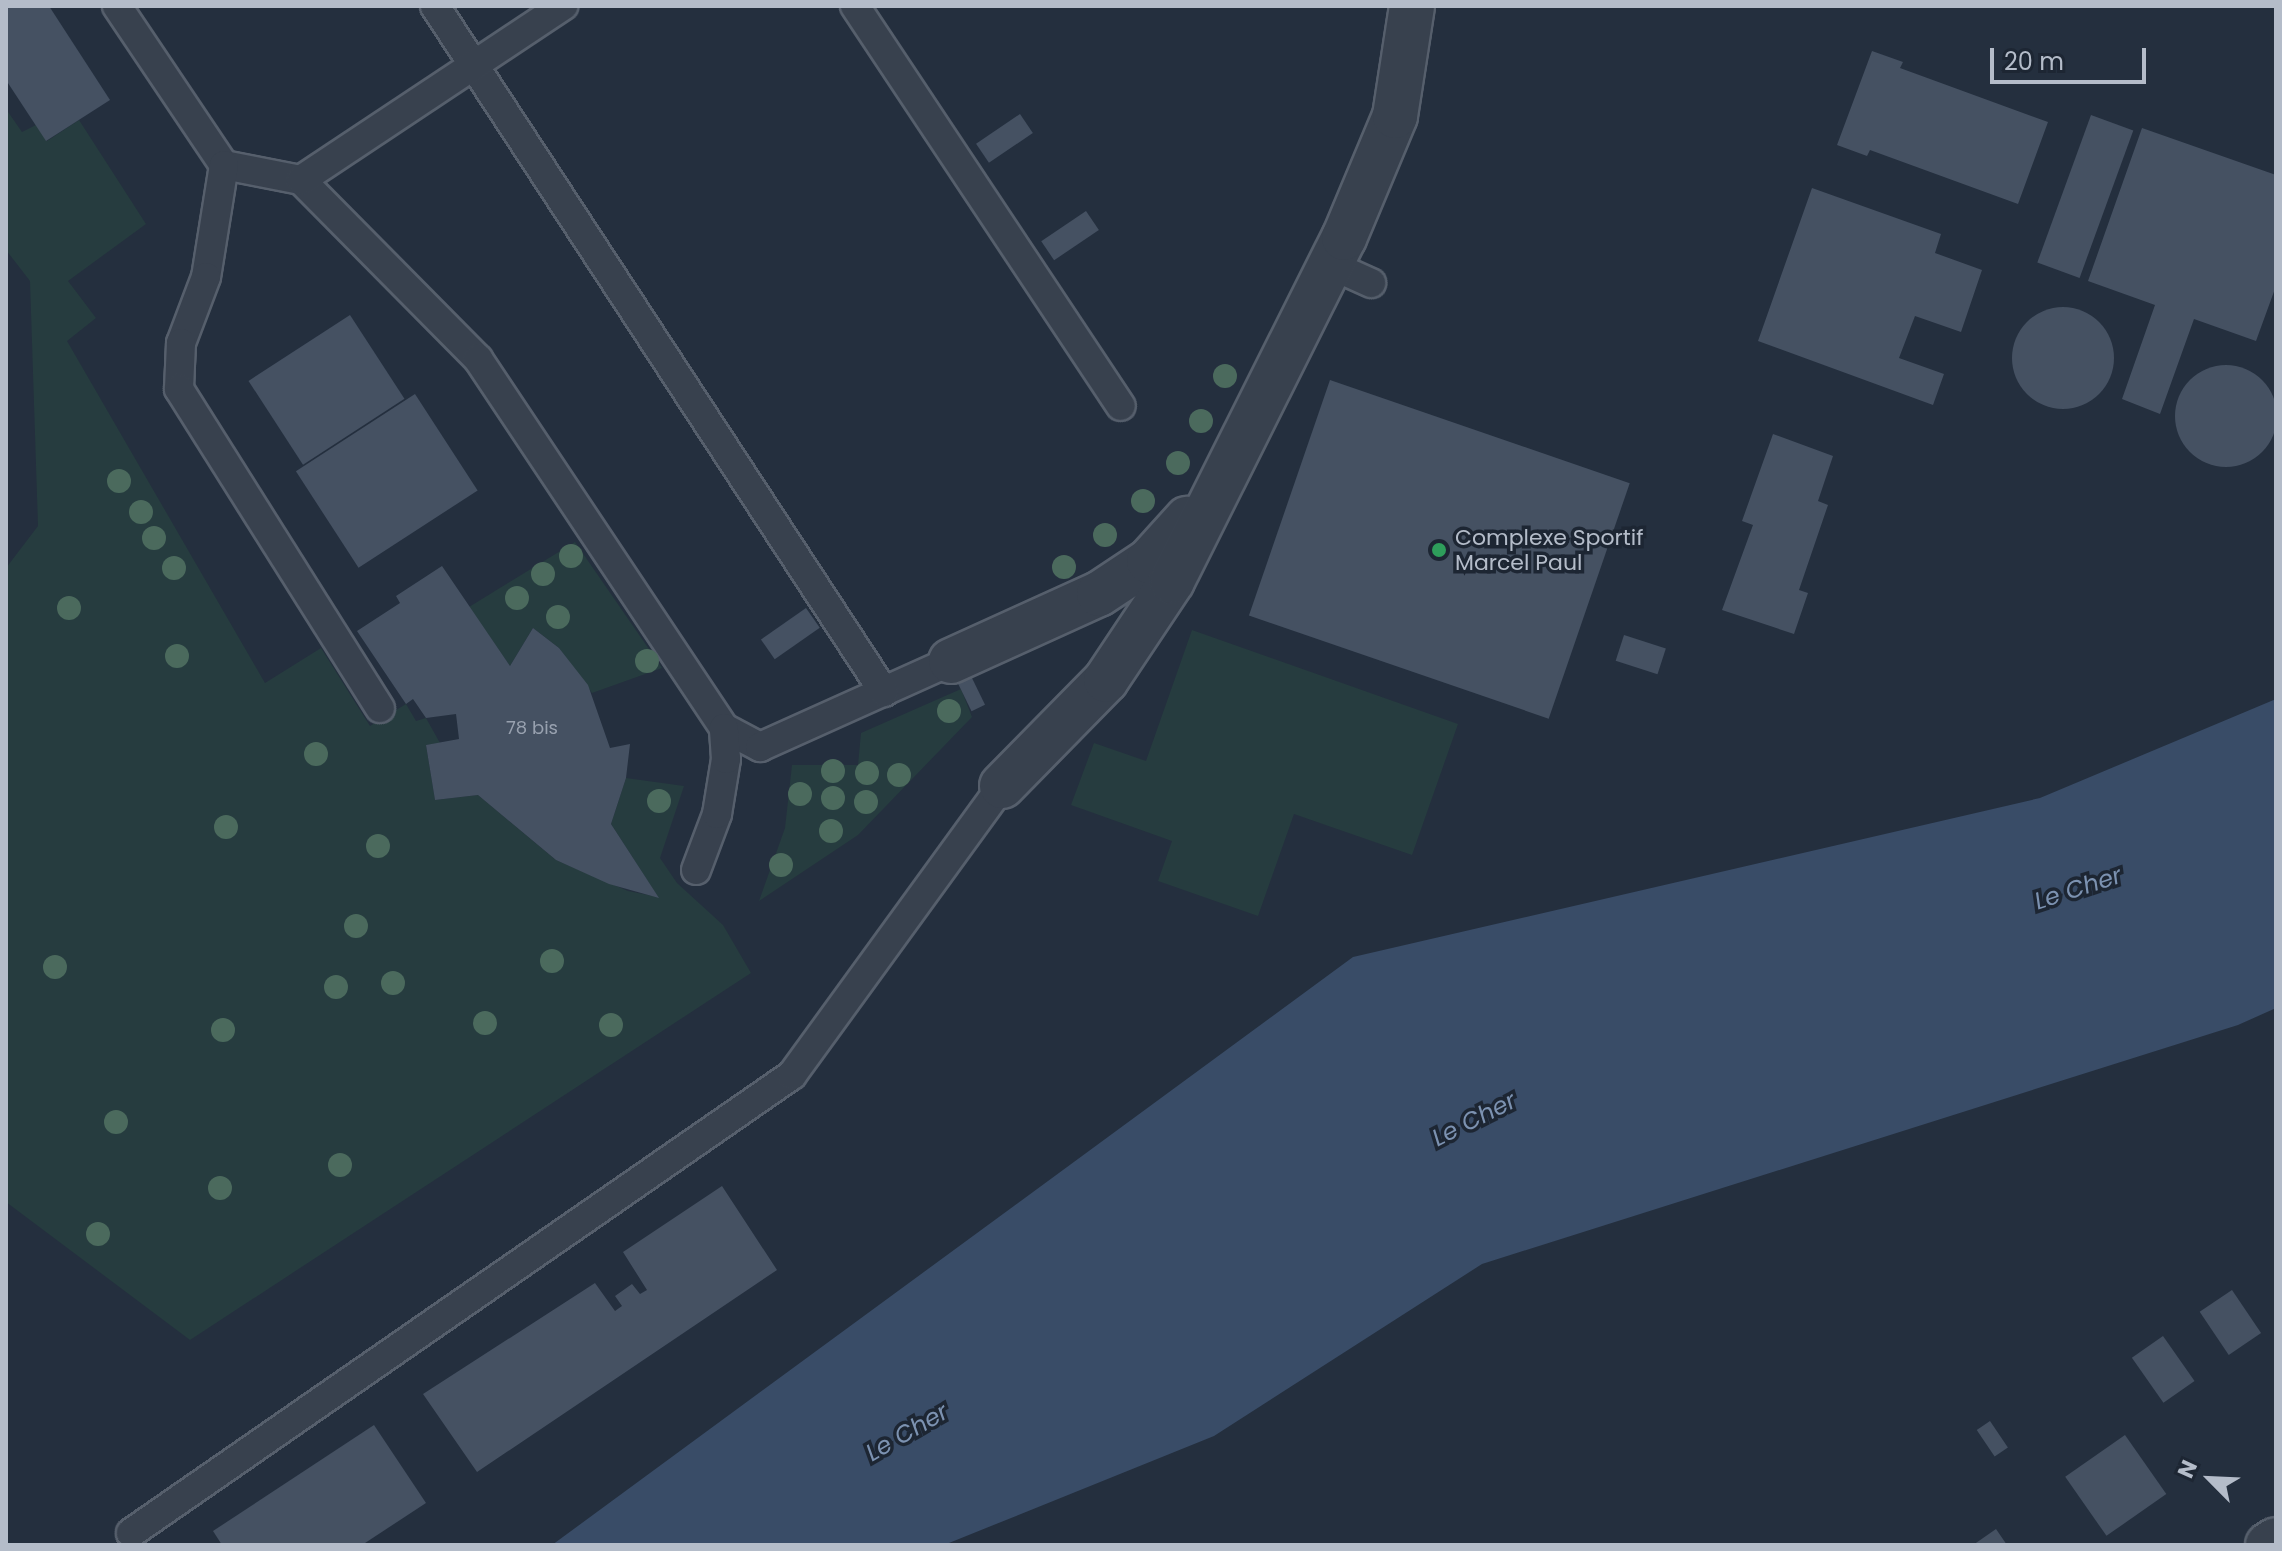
<!DOCTYPE html>
<html>
<head>
<meta charset="utf-8">
<style>
  body { margin:0 }
  #map { position:relative; width:2282px; height:1551px; overflow:hidden; background:#242f3e; font-family:Poppins,sans-serif }
  div>[style] { position:absolute }
  [style*='--x'] { left:calc(var(--x)*1px); top:calc(var(--y)*1px); width:calc(var(--w)*1px); rotate:calc(var(--a)*1deg) }
  .green>* { inset:0; background:#263c3f }
  .water>* { inset:0; background:#394c67 }
  .building>* { inset:0; background:#455162; transform-origin:0 0 }
  .round { border-radius:50% }
  .roads { filter:drop-shadow(2px 0 #565f6c) drop-shadow(-2px 0 #565f6c) drop-shadow(0 2px #565f6c) drop-shadow(0 -2px #565f6c) }
  .lane>* { height:28px; margin:-14px; padding:0 14px; transform-origin:14px; border-radius:14px; background:#38414e }
  .street>* { height:44px; margin:-22px; padding:0 22px; transform-origin:22px; border-radius:22px; background:#38414e }
  .trees>* { width:24px; height:24px; margin:-12px; border-radius:50%; background:#4b6a5d }
  .dots>* { width:22px; height:22px; translate:-50% -50%; box-sizing:border-box; border:4px solid #1d2633; border-radius:50% }
  span { translate:-50% -50%; white-space:nowrap; text-align:center; line-height:1.15; -webkit-text-stroke:7px #1d2633; paint-order:stroke }
  .number-label { font-size:18px; color:#98a1af }
  .number-label span { -webkit-text-stroke-width:0 }
  .poi-label { font-size:22px; color:#b4bcc9 }
  .left { translate:0 -50%; text-align:left }
  .water-label { font-size:24px; color:#7c92b1; font-style:italic }
  .frame { position:absolute; inset:0; border:8px solid #b4bcc9; pointer-events:none }
  .north { position:absolute; left:2170px; top:1439px; width:80px; height:80px; -webkit-text-stroke:6px #1d2633; paint-order:stroke; rotate:294deg; font-size:22px; font-weight:700; line-height:32px; text-align:center; color:#b4bcc9 }
  .north::after { content:''; display:block; margin:auto; width:28px; height:36px; background:#b4bcc9; clip-path:polygon(50% 0,100% 100%,50% 72%,0 100%) }
  .scale { position:absolute; left:1990px; top:48px; width:156px; height:36px; box-sizing:border-box; border:4px solid #b4bcc9; border-top:0; padding-left:10px; font-size:24px; line-height:28px; white-space:nowrap; color:#b4bcc9; -webkit-text-stroke:6px #1d2633; paint-order:stroke }
</style>
</head>
<body>
<div id="map">
  <div class="green">
    <i style="clip-path:polygon(6px 109px,22px 132px,36px 125px,47px 141px,79px 120px,146px 224px,68px 281px,96px 318px,67px 341px,265px 683px,321px 648px,370px 726px,406px 704px,416px 721px,426px 718px,440px 743px,426px 745px,435px 800px,478px 795px,556px 860px,628px 891px,658px 897px,611px 824px,626px 778px,684px 786px,660px 858px,677px 883px,723px 925px,751px 973px,190px 1340px,6px 1202px,6px 568px,38px 526px,30px 281px,6px 250px)"></i>
    <i style="clip-path:polygon(575px 542px,662px 668px,592px 693px,559px 648px,533px 628px,510px 666px,469px 607px)"></i>
    <i style="clip-path:polygon(1192px 630px,1458px 724px,1412px 855px,1294px 814px,1258px 916px,1158px 881px,1172px 841px,1071px 805px,1094px 743px,1146px 761px)"></i>
    <i style="clip-path:polygon(961px 689px,972px 717px,858px 835px,759px 901px,785px 828px,792px 765px,858px 765px,861px 733px)"></i>
  </div>
  <div class="water">
    <i style="clip-path:polygon(2276px 699px,2276px 1008px,2238px 1025px,1482px 1264px,1214px 1436px,944px 1545px,552px 1545px,1353px 957px,2040px 798px)"></i>
  </div>
  <div class="building">
    <i style="clip-path:polygon(6px 6px,49px 6px,110px 100px,46px 141px,6px 80px)"></i>
    <i style="clip-path:polygon(1872px 51px,1903px 62px,1900px 68px,2048px 122px,2018px 204px,1870px 150px,1867px 156px,1837px 145px)"></i>
    <i style="left:1020px;top:114px;width:23px;height:53px;rotate:56deg"></i>
    <i style="left:2091px;top:115px;width:45px;height:157px;rotate:20deg"></i>
    <i style="clip-path:polygon(2142px 128px,2276px 175px,2276px 286px,2256px 341px,2194px 319px,2160px 414px,2122px 399px,2155px 305px,2088px 281px)"></i>
    <i style="clip-path:polygon(1812px 188px,1941px 234px,1935px 253px,1982px 270px,1961px 332px,1915px 316px,1899px 358px,1944px 374px,1933px 405px,1758px 341px)"></i>
    <i style="left:1086px;top:211px;width:23px;height:54px;rotate:56deg"></i>
    <i class="round" style="left:2012px;top:307px;width:102px;height:102px"></i>
    <i style="left:350px;top:315px;width:100px;height:121px;rotate:57deg"></i>
    <i class="round" style="left:2175px;top:365px;width:102px;height:102px"></i>
    <i style="left:1330px;top:380px;width:317px;height:249px;rotate:19deg"></i>
    <i style="left:415px;top:394px;width:115px;height:142px;rotate:57deg"></i>
    <i style="clip-path:polygon(1773px 434px,1833px 456px,1818px 501px,1828px 505px,1799px 590px,1808px 593px,1794px 634px,1722px 610px,1753px 525px,1742px 521px)"></i>
    <i style="clip-path:polygon(442px 566px,510px 666px,533px 628px,559px 648px,588px 685px,610px 748px,630px 744px,626px 778px,611px 824px,659px 898px,609px 884px,556px 860px,478px 795px,435px 800px,426px 745px,459px 739px,456px 714px,426px 718px,413px 699px,406px 704px,357px 631px,400px 603px,396px 596px)"></i>
    <i style="left:806px;top:608px;width:24px;height:55px;rotate:55deg"></i>
    <i style="left:1624px;top:635px;width:44px;height:27px;rotate:18deg"></i>
    <i style="left:971px;top:676px;width:32px;height:15px;rotate:64deg"></i>
    <i style="clip-path:polygon(722px 1186px,777px 1270px,477px 1472px,423px 1394px,595px 1283px,615px 1311px,622px 1306px,615px 1296px,632px 1284px,640px 1294px,647px 1290px,623px 1252px)"></i>
    <i style="left:2232px;top:1290px;width:52px;height:39px;rotate:56deg"></i>
    <i style="left:2163px;top:1336px;width:55px;height:38px;rotate:55deg"></i>
    <i style="left:1990px;top:1421px;width:32px;height:16px;rotate:56deg"></i>
    <i style="clip-path:polygon(374px 1425px,426px 1503px,362px 1545px,222px 1545px,213px 1531px)"></i>
    <i style="left:2125px;top:1435px;width:72px;height:73px;rotate:55deg"></i>
    <i style="clip-path:polygon(1996px 1529px,2007px 1545px,1973px 1545px)"></i>
  </div>
  <div class="roads">
    <div class="lane">
      <i style="--x:117;--y:6;--w:192;--a:56.1"></i>
      <i style="--x:224;--y:165;--w:78;--a:11"></i>
      <i style="--x:301;--y:180;--w:252;--a:45.3"></i>
      <i style="--x:478;--y:359;--w:443;--a:56.3"></i>
      <i style="--x:724;--y:728;--w:41;--a:27.8"></i>
      <i style="--x:760;--y:747;--w:209;--a:-24.2"></i>
      <i style="--x:435;--y:6;--w:820;--a:56.79"></i>
      <i style="--x:855;--y:6;--w:480;--a:56.4"></i>
      <i style="--x:224;--y:165;--w:113;--a:99.1"></i>
      <i style="--x:206;--y:277;--w:71;--a:110.7"></i>
      <i style="--x:181;--y:343;--w:46;--a:92.5"></i>
      <i style="--x:179;--y:389;--w:377;--a:57.8"></i>
      <i style="--x:301;--y:180;--w:315;--a:-33.6"></i>
      <i style="--x:1331;--y:265;--w:44;--a:24.2"></i>
      <i style="--x:696;--y:870;--w:60;--a:-69.4"></i>
      <i style="--x:717;--y:814;--w:56;--a:-80.7"></i>
      <i style="--x:726;--y:759;--w:31;--a:-94"></i>
      <i style="--x:131;--y:1533;--w:804;--a:-34.72"></i>
      <i style="--x:792;--y:1075;--w:357;--a:-54"></i>
    </div>
    <div class="street">
      <i style="--x:951;--y:661;--w:162;--a:-24.4"></i>
      <i style="--x:1099;--y:594;--w:60;--a:-33.4"></i>
      <i style="--x:1149;--y:561;--w:57;--a:-47.9"></i>
      <i style="--x:1002;--y:786;--w:148;--a:-45.5"></i>
      <i style="--x:1106;--y:680;--w:119;--a:-56.3"></i>
      <i style="--x:1172;--y:581;--w:384;--a:-63.4"></i>
      <i style="--x:1344;--y:238;--w:132;--a:-67.3"></i>
      <i style="--x:1395;--y:116;--w:111;--a:-81.2"></i>
      <i style="--x:2268;--y:1545;--w:9;--a:-32"></i>
    </div>
  </div>
  <div class="trees">
    <i style="left:1225px;top:376px"></i>
    <i style="left:1201px;top:421px"></i>
    <i style="left:1178px;top:463px"></i>
    <i style="left:119px;top:481px"></i>
    <i style="left:1143px;top:501px"></i>
    <i style="left:141px;top:512px"></i>
    <i style="left:1105px;top:535px"></i>
    <i style="left:154px;top:538px"></i>
    <i style="left:571px;top:556px"></i>
    <i style="left:1064px;top:567px"></i>
    <i style="left:174px;top:568px"></i>
    <i style="left:543px;top:574px"></i>
    <i style="left:517px;top:598px"></i>
    <i style="left:69px;top:608px"></i>
    <i style="left:558px;top:617px"></i>
    <i style="left:177px;top:656px"></i>
    <i style="left:647px;top:661px"></i>
    <i style="left:949px;top:711px"></i>
    <i style="left:316px;top:754px"></i>
    <i style="left:833px;top:771px"></i>
    <i style="left:867px;top:773px"></i>
    <i style="left:899px;top:775px"></i>
    <i style="left:800px;top:794px"></i>
    <i style="left:833px;top:798px"></i>
    <i style="left:659px;top:801px"></i>
    <i style="left:866px;top:802px"></i>
    <i style="left:226px;top:827px"></i>
    <i style="left:831px;top:831px"></i>
    <i style="left:378px;top:846px"></i>
    <i style="left:781px;top:865px"></i>
    <i style="left:356px;top:926px"></i>
    <i style="left:552px;top:961px"></i>
    <i style="left:55px;top:967px"></i>
    <i style="left:393px;top:983px"></i>
    <i style="left:336px;top:987px"></i>
    <i style="left:485px;top:1023px"></i>
    <i style="left:611px;top:1025px"></i>
    <i style="left:223px;top:1030px"></i>
    <i style="left:116px;top:1122px"></i>
    <i style="left:340px;top:1165px"></i>
    <i style="left:220px;top:1188px"></i>
    <i style="left:98px;top:1234px"></i>
  </div>
  <div class="dots">
    <i style="left:1439px;top:550px;background:#2e9e5b"></i>
  </div>
  <div class="number-label">
    <span style="left:532px;top:728px">78 bis</span>
  </div>
  <div class="poi-label">
    <span class="left" style="left:1455px;top:550px">Complexe Sportif<br>Marcel Paul</span>
  </div>
  <div class="water-label">
    <span style="left:2078px;top:888px;rotate:-18deg">Le Cher</span>
    <span style="left:1474px;top:1119px;rotate:-27deg">Le Cher</span>
    <span style="left:907px;top:1432px;rotate:-30deg">Le Cher</span>
  </div>
  <div class="frame"></div>
  <div class="north">N</div>
  <div class="scale">20 m</div>
</div>
</body>
</html>
